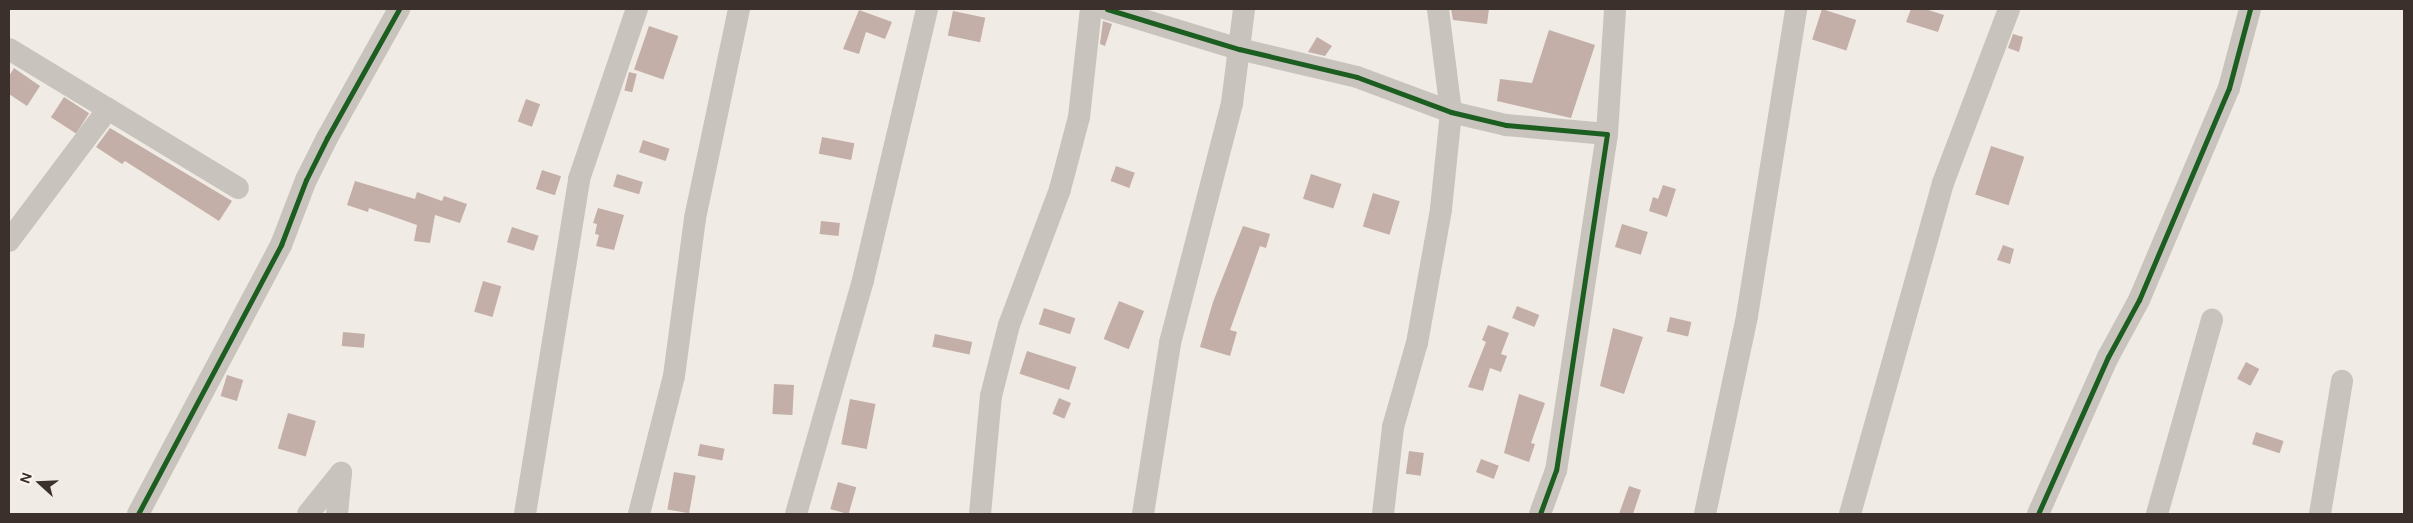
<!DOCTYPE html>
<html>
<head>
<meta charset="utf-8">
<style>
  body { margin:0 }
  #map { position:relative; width:2413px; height:523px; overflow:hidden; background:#f0ebe5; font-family:"DM Sans",sans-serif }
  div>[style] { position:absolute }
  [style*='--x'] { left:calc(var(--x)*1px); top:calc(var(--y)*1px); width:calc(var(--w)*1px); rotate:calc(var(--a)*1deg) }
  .building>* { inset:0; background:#c3afa7; transform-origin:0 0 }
  .minor>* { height:22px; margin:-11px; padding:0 11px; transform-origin:11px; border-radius:11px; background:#c9c3be }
  .cycleway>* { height:5px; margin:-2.5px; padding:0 2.5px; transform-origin:2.5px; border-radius:2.5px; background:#1b5e20 }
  span { translate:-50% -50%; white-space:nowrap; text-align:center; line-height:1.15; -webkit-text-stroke:4px #fbf5ee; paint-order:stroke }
  .frame { position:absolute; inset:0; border:10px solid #3b302b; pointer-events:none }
  .north { position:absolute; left:15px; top:458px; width:50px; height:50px; -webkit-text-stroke:4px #fbf5ee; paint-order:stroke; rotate:290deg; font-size:14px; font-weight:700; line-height:20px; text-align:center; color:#3b302b }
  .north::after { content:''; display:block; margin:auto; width:18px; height:22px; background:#3b302b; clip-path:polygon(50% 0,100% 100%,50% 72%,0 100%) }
</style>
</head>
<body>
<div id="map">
  <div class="building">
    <i style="clip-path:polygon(1451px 9px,1489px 9px,1487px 24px,1453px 20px)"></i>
    <i style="left:1822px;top:9px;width:36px;height:32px;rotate:18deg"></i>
    <i style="clip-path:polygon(1911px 9px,1925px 9px,1944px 15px,1938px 32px,1906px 22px)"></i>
    <i style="clip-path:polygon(859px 10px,892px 22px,885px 39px,866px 32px,859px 54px,843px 49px)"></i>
    <i style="left:953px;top:11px;width:33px;height:25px;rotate:12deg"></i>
    <i style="clip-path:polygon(1103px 21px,1112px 24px,1105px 46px,1100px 44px)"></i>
    <i style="left:649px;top:26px;width:31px;height:46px;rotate:19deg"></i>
    <i style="clip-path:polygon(1549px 30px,1595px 45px,1571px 118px,1497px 101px,1500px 79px,1532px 83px)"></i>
    <i style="clip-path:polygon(2013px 34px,2023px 37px,2019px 52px,2008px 48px)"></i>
    <i style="clip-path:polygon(1317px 37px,1332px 46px,1325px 56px,1308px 52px)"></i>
    <i style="clip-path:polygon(14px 68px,40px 86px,27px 106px,9px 94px,9px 76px)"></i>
    <i style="left:629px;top:72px;width:8px;height:19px;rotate:14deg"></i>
    <i style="left:64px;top:97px;width:30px;height:24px;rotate:33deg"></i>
    <i style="left:526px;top:99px;width:15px;height:24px;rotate:20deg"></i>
    <i style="clip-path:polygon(110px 128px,232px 201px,219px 221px,125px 161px,122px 164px,96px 147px)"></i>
    <i style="left:822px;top:137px;width:33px;height:17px;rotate:11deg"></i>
    <i style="left:643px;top:140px;width:28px;height:13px;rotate:18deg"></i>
    <i style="left:1991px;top:146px;width:35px;height:51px;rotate:18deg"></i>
    <i style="left:1116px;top:166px;width:20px;height:16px;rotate:20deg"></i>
    <i style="left:542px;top:170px;width:20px;height:20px;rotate:18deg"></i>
    <i style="left:617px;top:174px;width:27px;height:13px;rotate:17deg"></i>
    <i style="left:1311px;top:174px;width:32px;height:26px;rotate:18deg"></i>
    <i style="clip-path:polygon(355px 181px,415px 199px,417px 192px,442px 201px,444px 196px,467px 204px,460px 223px,435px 215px,430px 243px,414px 241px,417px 225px,369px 208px,368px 212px,347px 205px)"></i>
    <i style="clip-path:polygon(1663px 185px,1676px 189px,1667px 217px,1649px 211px,1653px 197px,1658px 199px)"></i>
    <i style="left:1373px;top:193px;width:28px;height:35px;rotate:17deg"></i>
    <i style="clip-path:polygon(598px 208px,624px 215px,614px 250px,596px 246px,599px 235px,595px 234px,597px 224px,593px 223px)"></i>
    <i style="left:821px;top:221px;width:19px;height:13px;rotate:6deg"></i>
    <i style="left:1622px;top:224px;width:27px;height:24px;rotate:17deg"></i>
    <i style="clip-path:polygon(1243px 226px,1270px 234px,1266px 248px,1260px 246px,1230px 330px,1237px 332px,1230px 356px,1200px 347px,1213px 302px)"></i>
    <i style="left:512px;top:227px;width:28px;height:16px;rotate:18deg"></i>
    <i style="clip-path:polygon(2003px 245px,2014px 249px,2010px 264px,1997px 260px)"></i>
    <i style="left:483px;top:281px;width:19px;height:32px;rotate:16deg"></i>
    <i style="left:1119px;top:301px;width:27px;height:41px;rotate:22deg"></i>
    <i style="left:1517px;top:306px;width:24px;height:13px;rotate:22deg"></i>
    <i style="left:1044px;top:308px;width:33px;height:17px;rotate:18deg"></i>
    <i style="left:1670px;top:317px;width:22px;height:15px;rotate:13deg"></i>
    <i style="clip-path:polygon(1488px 325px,1509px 333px,1501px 354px,1507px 356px,1501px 372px,1490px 368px,1483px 391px,1468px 387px,1486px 342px,1482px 340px)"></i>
    <i style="clip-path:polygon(1613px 328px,1643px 337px,1624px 394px,1600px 386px)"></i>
    <i style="left:343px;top:332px;width:22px;height:14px;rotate:5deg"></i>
    <i style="left:935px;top:334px;width:38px;height:13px;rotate:12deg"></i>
    <i style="left:1027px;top:351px;width:52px;height:24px;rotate:18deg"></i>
    <i style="left:2246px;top:362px;width:15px;height:19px;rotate:28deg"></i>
    <i style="left:227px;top:375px;width:17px;height:22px;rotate:17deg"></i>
    <i style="left:774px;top:384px;width:20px;height:30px;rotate:3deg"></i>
    <i style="clip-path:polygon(1519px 394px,1545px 403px,1531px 443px,1535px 444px,1529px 462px,1504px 453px)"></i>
    <i style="left:1059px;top:398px;width:13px;height:17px;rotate:23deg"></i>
    <i style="left:850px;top:399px;width:26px;height:46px;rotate:11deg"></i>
    <i style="left:288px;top:413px;width:29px;height:37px;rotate:16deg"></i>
    <i style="left:2256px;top:432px;width:29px;height:13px;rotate:18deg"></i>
    <i style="left:700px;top:444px;width:25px;height:12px;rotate:11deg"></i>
    <i style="left:1409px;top:451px;width:15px;height:23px;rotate:8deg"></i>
    <i style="left:1481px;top:459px;width:19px;height:14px;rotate:21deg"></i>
    <i style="left:674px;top:472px;width:22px;height:38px;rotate:10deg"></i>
    <i style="left:838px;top:482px;width:19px;height:28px;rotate:16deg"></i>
    <i style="clip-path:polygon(1629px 486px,1641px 490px,1633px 514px,1619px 514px)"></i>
  </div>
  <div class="minor">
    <i style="--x:1107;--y:9;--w:138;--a:16.9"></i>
    <i style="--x:1239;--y:49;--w:121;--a:13.3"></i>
    <i style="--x:1357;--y:77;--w:100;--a:20.4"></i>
    <i style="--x:1451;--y:112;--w:57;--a:13.3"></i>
    <i style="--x:1506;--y:125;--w:101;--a:5.1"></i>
    <i style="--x:1607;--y:134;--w:340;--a:98.6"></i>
    <i style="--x:1556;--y:470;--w:47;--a:110"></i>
    <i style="--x:9;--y:49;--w:116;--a:31.2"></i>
    <i style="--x:108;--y:109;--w:165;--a:126.9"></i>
    <i style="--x:108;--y:109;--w:152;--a:31.3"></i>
    <i style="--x:1607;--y:134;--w:125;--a:-86.3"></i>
    <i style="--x:138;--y:514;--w:305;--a:-62"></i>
    <i style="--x:281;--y:245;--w:70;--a:-69"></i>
    <i style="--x:306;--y:180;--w:47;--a:-63.4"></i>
    <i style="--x:327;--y:138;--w:148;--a:-60.8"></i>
    <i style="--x:308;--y:514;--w:53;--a:-51.2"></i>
    <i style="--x:341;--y:473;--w:41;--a:95.6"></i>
    <i style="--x:525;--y:514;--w:339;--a:-80.8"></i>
    <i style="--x:579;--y:179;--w:180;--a:-71.2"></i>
    <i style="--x:639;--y:514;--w:142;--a:-75.8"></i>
    <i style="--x:674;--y:376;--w:159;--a:-82.4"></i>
    <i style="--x:695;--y:218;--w:214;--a:-78.1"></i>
    <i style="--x:796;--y:514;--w:243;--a:-74"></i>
    <i style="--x:863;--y:280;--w:278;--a:-76.7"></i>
    <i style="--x:980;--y:514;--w:119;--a:-84.7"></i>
    <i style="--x:991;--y:396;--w:73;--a:-75.8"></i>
    <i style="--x:1009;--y:325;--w:145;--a:-69.4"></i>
    <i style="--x:1060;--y:189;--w:74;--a:-75.2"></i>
    <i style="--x:1079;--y:117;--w:109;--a:-83.7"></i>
    <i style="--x:1143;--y:514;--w:173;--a:-81"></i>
    <i style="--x:1170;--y:343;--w:248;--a:-75.5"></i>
    <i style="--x:1232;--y:103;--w:95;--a:-82.7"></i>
    <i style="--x:1383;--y:514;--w:88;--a:-83.4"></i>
    <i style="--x:1393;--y:427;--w:87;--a:-74.1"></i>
    <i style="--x:1417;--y:343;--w:136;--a:-79.8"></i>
    <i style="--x:1441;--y:209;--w:98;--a:-84.1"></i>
    <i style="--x:1451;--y:112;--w:104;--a:-97.2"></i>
    <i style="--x:1705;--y:514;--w:202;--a:-78"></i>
    <i style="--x:1747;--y:316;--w:311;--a:-80.9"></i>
    <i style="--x:1850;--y:514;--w:344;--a:-74.3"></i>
    <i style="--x:1943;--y:183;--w:186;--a:-69.2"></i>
    <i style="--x:2038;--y:514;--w:172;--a:-66"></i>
    <i style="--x:2108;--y:357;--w:65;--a:-61.5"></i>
    <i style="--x:2139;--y:300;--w:230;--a:-67"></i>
    <i style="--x:2229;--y:88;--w:82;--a:-75.1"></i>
    <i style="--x:2157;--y:514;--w:202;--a:-74.2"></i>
    <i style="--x:2320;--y:514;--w:135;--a:-80.6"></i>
  </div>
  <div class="cycleway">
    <i style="--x:1107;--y:9;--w:138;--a:16.9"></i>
    <i style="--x:1239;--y:49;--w:121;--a:13.3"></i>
    <i style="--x:1357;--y:77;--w:100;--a:20.4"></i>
    <i style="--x:1451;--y:112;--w:57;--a:13.3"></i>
    <i style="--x:1506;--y:125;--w:101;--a:5.1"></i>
    <i style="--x:1607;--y:134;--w:340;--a:98.6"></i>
    <i style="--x:1556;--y:470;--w:47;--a:110"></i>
    <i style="--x:138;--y:514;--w:305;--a:-62"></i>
    <i style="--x:281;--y:245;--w:70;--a:-69"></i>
    <i style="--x:306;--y:180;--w:47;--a:-63.4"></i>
    <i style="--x:327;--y:138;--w:148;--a:-60.8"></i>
    <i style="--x:2038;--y:514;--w:172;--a:-66"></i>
    <i style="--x:2108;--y:357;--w:65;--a:-61.5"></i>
    <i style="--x:2139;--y:300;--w:230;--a:-67"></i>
    <i style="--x:2229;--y:88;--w:82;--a:-75.1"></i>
  </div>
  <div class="frame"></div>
  <div class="north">N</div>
</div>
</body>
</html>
